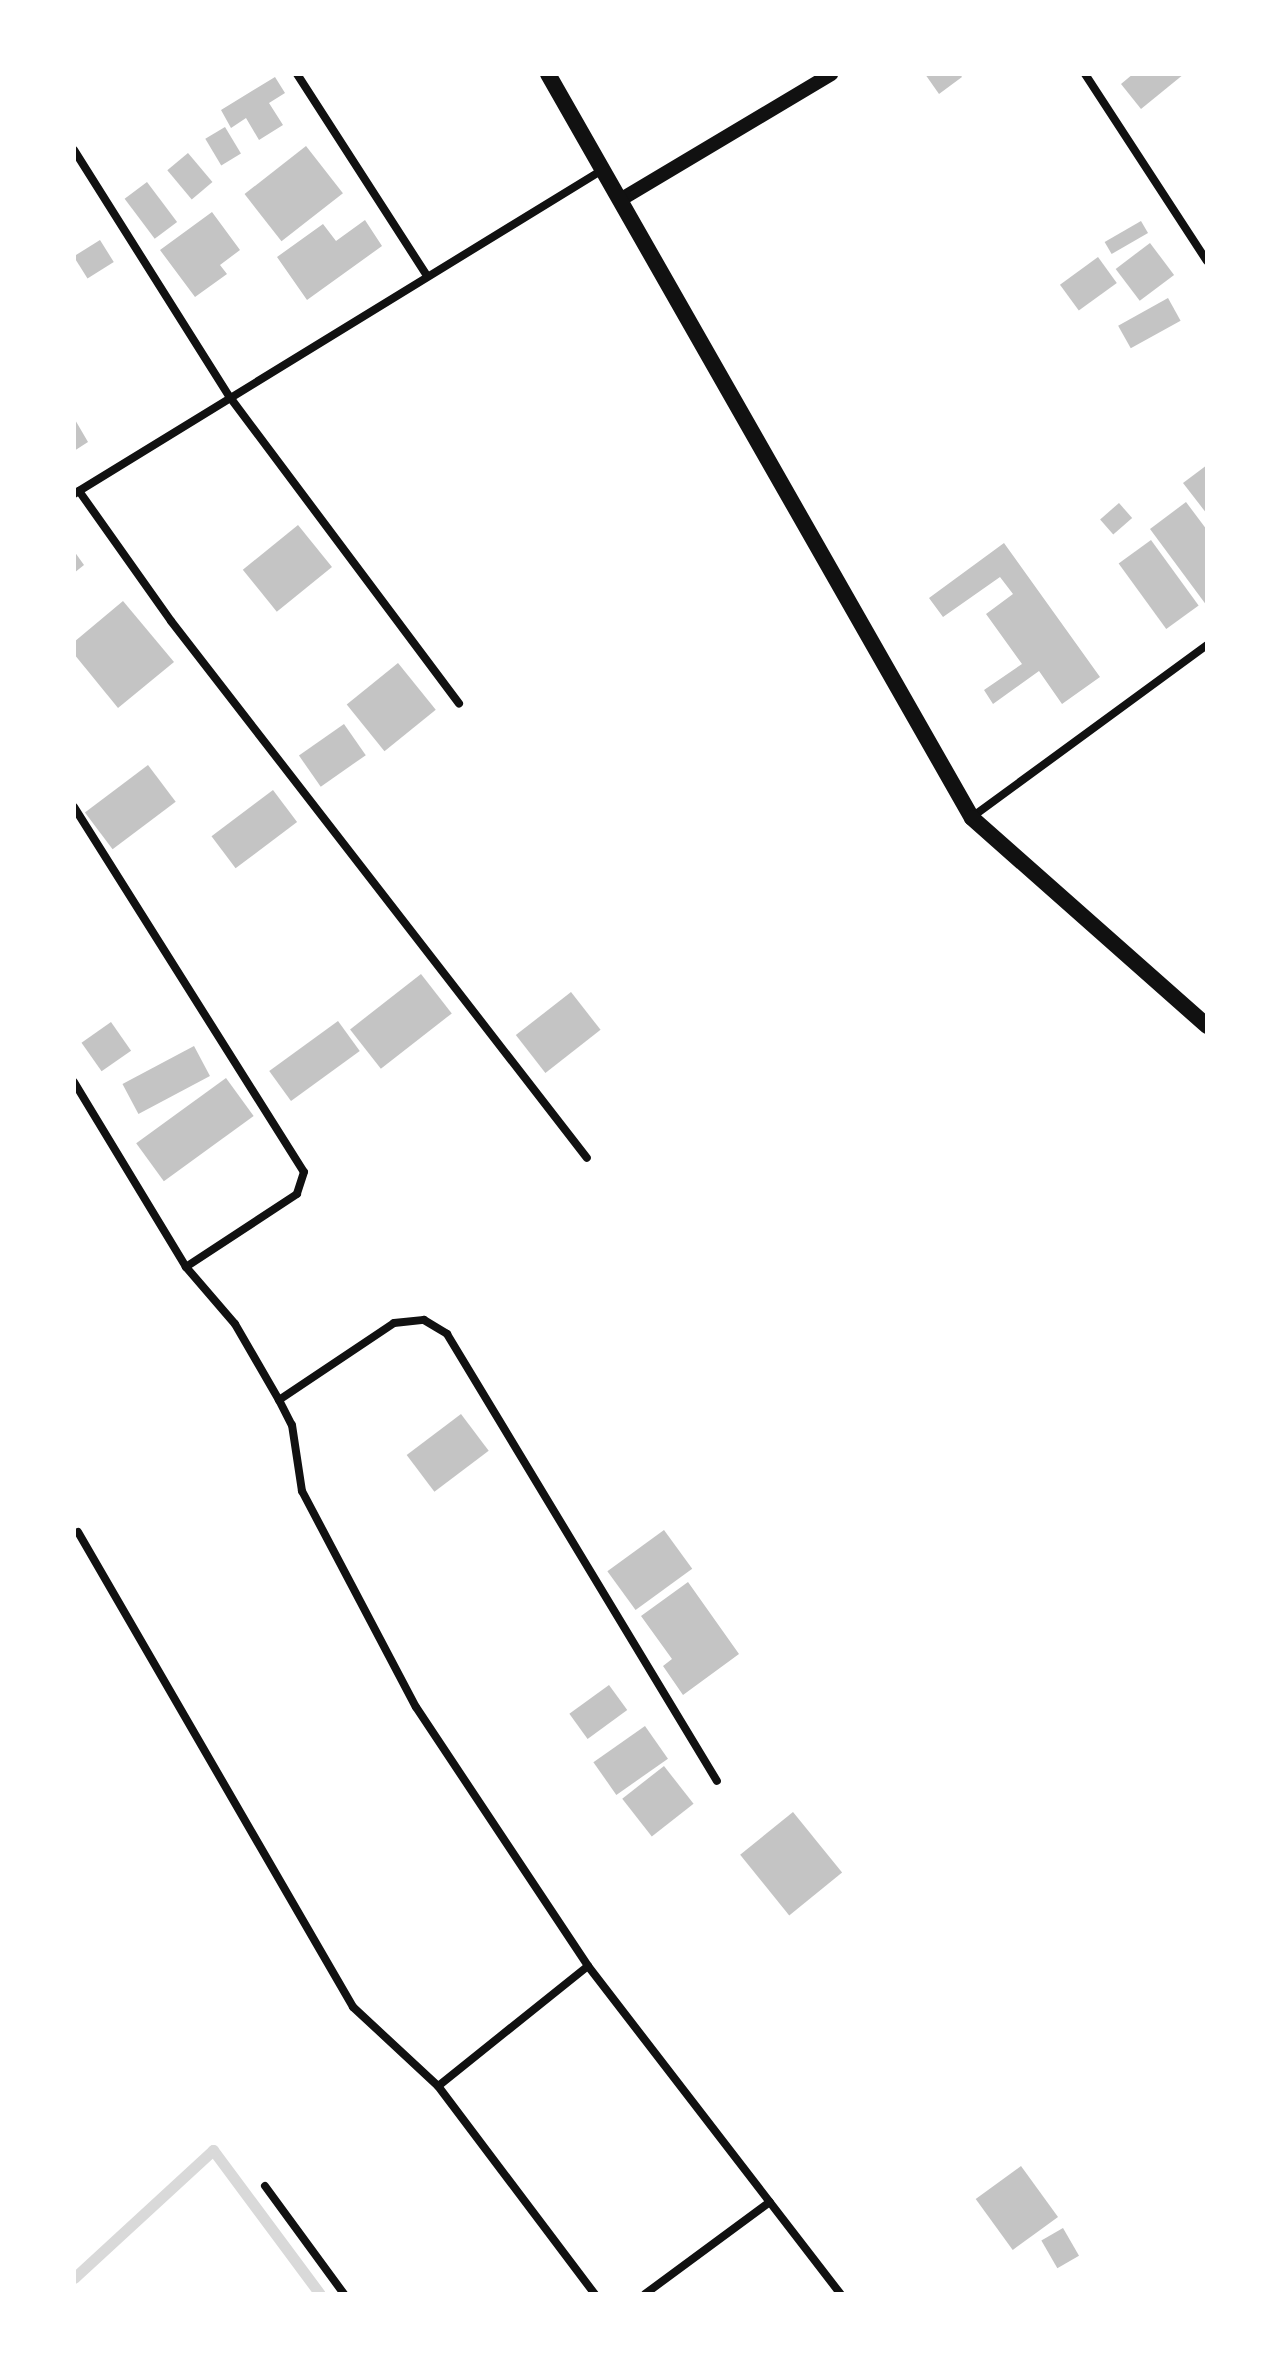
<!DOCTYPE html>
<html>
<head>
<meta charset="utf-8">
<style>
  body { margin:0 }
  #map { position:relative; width:1281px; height:2368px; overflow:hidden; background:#fff; font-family:"Golos Text",sans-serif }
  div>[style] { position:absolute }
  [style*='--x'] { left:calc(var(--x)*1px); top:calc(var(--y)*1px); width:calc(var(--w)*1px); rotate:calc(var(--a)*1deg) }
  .stream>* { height:11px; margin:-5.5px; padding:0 5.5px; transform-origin:5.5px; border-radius:5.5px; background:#d9d9d9 }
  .building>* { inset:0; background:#c4c4c4; transform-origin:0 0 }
  .minor>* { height:8px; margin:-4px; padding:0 4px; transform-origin:4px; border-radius:4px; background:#111 }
  .tertiary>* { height:14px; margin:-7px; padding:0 7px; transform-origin:7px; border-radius:7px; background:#111 }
  .secondary>* { height:16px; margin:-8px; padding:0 8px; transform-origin:8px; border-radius:8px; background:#111 }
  span { translate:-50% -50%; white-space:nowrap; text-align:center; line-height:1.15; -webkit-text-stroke:8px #fff; paint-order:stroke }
  .frame { position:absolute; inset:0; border:76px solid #fff; pointer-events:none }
</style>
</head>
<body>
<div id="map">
  <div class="stream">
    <i style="--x:74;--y:2278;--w:189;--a:-42.6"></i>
    <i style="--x:213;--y:2150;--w:179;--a:53.4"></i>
  </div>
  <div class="building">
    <i style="clip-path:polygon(925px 74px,960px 74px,962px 77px,939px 94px)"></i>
    <i style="clip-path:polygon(1133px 74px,1184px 74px,1141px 109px,1121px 84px)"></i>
    <i style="clip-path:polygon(275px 77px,285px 93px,269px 103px,283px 125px,259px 140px,246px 118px,231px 128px,221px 110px)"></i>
    <i style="left:225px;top:127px;width:31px;height:23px;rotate:59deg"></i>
    <i style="left:306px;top:146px;width:60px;height:78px;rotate:52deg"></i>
    <i style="left:188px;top:153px;width:38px;height:27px;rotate:50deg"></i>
    <i style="left:147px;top:182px;width:50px;height:28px;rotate:53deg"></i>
    <i style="clip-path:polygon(212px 212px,240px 250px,220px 265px,227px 274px,195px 297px,160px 250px)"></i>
    <i style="clip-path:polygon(365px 220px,382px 246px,307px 300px,277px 257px,323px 224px,336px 241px)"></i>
    <i style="left:1141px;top:221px;width:14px;height:42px;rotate:60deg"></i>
    <i style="left:100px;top:240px;width:26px;height:31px;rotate:58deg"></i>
    <i style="left:1150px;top:243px;width:40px;height:43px;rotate:53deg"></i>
    <i style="left:1098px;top:257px;width:32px;height:47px;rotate:54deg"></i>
    <i style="left:1168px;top:298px;width:26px;height:57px;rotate:61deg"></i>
    <i style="clip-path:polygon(74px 418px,88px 442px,74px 451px)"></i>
    <i style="clip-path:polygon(1207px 465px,1207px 514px,1183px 483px)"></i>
    <i style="clip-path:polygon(1186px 502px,1207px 530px,1207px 606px,1150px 529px)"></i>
    <i style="left:1119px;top:503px;width:20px;height:25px;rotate:49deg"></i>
    <i style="left:298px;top:525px;width:54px;height:71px;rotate:51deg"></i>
    <i style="left:1151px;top:540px;width:81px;height:40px;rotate:54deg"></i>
    <i style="clip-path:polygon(1004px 543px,1100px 677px,1062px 704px,1039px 671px,993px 704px,984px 690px,1022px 664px,986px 614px,1013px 594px,1000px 577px,943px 617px,929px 598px)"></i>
    <i style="clip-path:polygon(74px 551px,84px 565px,74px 573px)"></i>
    <i style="clip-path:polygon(123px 601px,174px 662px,118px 708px,74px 654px,74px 642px)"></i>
    <i style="left:398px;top:663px;width:60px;height:66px;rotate:51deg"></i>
    <i style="left:344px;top:724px;width:38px;height:55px;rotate:55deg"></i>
    <i style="left:148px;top:765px;width:46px;height:79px;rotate:53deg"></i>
    <i style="left:273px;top:790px;width:40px;height:77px;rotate:53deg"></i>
    <i style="left:421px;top:974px;width:50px;height:90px;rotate:52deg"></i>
    <i style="left:571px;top:992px;width:48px;height:70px;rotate:52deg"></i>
    <i style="left:338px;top:1021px;width:37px;height:85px;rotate:54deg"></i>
    <i style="left:111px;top:1022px;width:35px;height:36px;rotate:55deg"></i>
    <i style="left:194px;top:1046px;width:34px;height:81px;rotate:62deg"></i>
    <i style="left:226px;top:1078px;width:47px;height:111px;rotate:54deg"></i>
    <i style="left:461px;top:1414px;width:46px;height:68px;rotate:53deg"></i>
    <i style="left:664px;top:1530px;width:48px;height:70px;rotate:54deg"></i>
    <i style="clip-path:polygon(688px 1582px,739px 1654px,683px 1695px,663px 1666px,672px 1659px,641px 1616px)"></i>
    <i style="left:609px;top:1685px;width:31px;height:49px;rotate:54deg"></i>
    <i style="left:645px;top:1726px;width:40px;height:63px;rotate:55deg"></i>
    <i style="left:664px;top:1766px;width:48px;height:53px;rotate:52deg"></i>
    <i style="left:793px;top:1812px;width:78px;height:68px;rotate:51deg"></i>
    <i style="left:1021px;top:2166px;width:63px;height:56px;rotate:54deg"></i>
    <i style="left:1063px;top:2228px;width:32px;height:25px;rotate:60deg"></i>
  </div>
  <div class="minor">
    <i style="--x:297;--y:74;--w:240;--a:57.2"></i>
    <i style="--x:1085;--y:74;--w:223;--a:56.9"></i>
    <i style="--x:74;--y:150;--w:291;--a:57.8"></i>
    <i style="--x:229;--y:396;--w:384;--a:53.2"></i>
    <i style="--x:79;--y:491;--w:159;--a:54.7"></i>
    <i style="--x:171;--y:621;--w:679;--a:52.24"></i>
    <i style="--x:74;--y:494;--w:619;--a:-31.53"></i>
    <i style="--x:74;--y:807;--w:431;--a:57.8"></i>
    <i style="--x:304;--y:1172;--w:23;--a:108"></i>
    <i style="--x:297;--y:1194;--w:133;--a:146.7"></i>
    <i style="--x:972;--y:817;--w:291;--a:-36.2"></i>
    <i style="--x:74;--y:1082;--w:216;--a:58.8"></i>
    <i style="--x:186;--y:1267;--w:75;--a:49.3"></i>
    <i style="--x:235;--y:1324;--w:88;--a:59.9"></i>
    <i style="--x:279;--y:1400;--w:28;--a:63"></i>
    <i style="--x:292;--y:1425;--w:67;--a:81.4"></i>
    <i style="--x:302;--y:1491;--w:244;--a:62.2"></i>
    <i style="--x:416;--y:1707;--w:311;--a:56.4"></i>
    <i style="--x:588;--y:1966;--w:414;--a:52.4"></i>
    <i style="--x:279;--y:1400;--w:138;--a:-33.8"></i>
    <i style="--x:394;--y:1323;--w:30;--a:-6"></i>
    <i style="--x:424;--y:1320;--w:27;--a:31"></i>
    <i style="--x:447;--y:1334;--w:522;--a:58.87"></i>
    <i style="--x:78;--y:1532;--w:549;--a:59.93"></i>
    <i style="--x:353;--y:2007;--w:116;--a:42.9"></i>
    <i style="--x:588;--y:1966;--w:192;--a:141.3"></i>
    <i style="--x:438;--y:2086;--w:261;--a:53"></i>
    <i style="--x:265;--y:2186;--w:134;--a:53.8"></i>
    <i style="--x:645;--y:2294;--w:155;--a:-36.4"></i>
  </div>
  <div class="tertiary">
    <i style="--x:620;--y:200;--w:246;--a:-30.8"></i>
  </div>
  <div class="secondary">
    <i style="--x:548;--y:74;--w:856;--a:60.32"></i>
    <i style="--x:972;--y:818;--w:314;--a:41.5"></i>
  </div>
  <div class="frame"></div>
</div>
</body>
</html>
